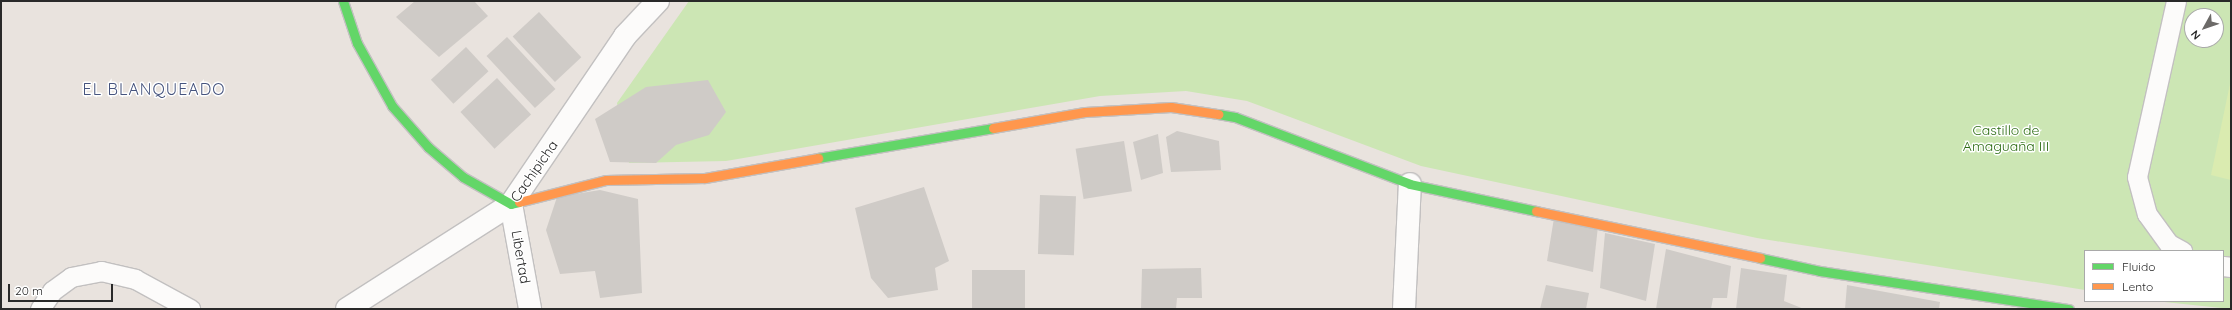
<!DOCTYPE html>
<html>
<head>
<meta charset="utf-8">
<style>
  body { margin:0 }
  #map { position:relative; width:2232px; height:310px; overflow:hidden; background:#e9e3de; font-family:Quicksand,sans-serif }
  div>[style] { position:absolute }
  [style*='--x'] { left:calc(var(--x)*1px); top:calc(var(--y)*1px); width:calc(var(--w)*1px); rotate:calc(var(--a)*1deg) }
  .green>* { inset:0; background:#cce6b4 }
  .pitch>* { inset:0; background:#daebb0 }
  .building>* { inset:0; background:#cfcbc7; transform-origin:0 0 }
  .roads { filter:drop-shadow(1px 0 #c2c0c0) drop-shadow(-1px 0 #c2c0c0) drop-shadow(0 1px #c2c0c0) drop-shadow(0 -1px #c2c0c0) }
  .lane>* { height:19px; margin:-9.5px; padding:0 9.5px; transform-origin:9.5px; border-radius:9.5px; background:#fcfbfa }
  .street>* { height:22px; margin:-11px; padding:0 11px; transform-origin:11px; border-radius:11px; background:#fcfbfa }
  .fast>* { height:9px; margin:-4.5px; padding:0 4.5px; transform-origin:4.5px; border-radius:4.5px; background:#63d668 }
  .slow>* { height:9px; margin:-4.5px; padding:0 4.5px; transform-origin:4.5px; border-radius:4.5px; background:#ff974d }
  span { translate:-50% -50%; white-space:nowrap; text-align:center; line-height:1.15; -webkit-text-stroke:3px #fff; paint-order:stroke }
  .park-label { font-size:14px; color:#2c6c13 }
  .street-label { font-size:14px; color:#292929 }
  .quarter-label { font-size:16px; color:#46547e; letter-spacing:1px }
  .frame { position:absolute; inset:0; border:2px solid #292929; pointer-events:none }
  .legend { position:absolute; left:2084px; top:250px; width:140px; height:52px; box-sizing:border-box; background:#fff; border:1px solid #a9a9a9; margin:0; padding:5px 7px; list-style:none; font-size:12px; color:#292929 }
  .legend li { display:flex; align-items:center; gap:8px; height:20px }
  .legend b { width:20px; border:1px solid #a9a9a9 }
  .north { position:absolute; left:2184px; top:8px; width:40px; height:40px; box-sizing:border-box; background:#fff; border:1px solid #a9a9a9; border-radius:50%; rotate:230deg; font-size:11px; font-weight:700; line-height:16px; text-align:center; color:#292929 }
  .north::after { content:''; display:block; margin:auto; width:14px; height:18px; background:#6c6a68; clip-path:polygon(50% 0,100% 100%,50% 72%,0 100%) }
  .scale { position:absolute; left:8px; top:284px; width:105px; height:18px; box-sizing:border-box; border:2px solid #292929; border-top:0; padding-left:5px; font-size:12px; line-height:14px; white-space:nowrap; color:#292929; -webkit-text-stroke:3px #fff; paint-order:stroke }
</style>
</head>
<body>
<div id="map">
  <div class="green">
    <i style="clip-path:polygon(evenodd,689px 1px,2231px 1px,2231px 309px,2155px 301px,2223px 301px,2223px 251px,2085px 251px,2085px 290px,1757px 238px,1421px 166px,1247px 101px,1186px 91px,1100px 96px,726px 161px,629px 163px,617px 103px,689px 1px,2192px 16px,2216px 16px,2216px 40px,2192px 40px,2192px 16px)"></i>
  </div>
  <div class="pitch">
    <i style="clip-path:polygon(2231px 79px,2231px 180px,2211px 175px)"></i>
  </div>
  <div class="building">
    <i style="clip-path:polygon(415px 1px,474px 1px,488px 16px,439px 57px,396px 17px)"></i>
    <i style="left:539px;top:12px;width:62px;height:36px;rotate:47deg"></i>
    <i style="left:507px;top:37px;width:71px;height:28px;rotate:47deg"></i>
    <i style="left:466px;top:47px;width:33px;height:48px;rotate:47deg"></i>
    <i style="left:497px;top:78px;width:50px;height:50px;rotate:47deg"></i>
    <i style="clip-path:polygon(708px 80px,726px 112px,709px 135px,676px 145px,656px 163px,610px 162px,595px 119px,646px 87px)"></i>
    <i style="clip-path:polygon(1177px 131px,1219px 141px,1221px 170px,1171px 172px,1166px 137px)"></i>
    <i style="clip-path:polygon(1158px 134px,1163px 173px,1141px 180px,1133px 142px)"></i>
    <i style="left:1124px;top:141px;width:51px;height:49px;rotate:81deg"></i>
    <i style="clip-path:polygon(924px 187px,949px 261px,935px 268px,938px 290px,888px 298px,871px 278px,855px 208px)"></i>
    <i style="clip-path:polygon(600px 190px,638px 199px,642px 293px,600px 298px,595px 271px,560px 274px,546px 230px,557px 197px)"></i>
    <i style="left:1040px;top:195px;width:36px;height:59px;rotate:2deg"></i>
    <i style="clip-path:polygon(1554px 218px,1598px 226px,1593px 272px,1547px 261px)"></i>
    <i style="clip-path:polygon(1605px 233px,1655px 244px,1646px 301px,1600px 288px)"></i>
    <i style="clip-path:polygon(1666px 249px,1731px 266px,1727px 298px,1713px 298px,1711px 309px,1656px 309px)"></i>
    <i style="clip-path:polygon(1201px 268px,1202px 298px,1177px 298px,1176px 309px,1141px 309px,1142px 269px)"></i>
    <i style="clip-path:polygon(1741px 268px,1787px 275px,1784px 301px,1804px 309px,1736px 309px)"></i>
    <i style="left:1025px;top:270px;width:39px;height:53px;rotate:90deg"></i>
    <i style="clip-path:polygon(1546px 285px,1589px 293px,1586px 309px,1540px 309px)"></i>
    <i style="clip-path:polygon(1847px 285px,1940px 302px,1939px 309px,1845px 309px)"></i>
  </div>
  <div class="roads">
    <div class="lane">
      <i style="--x:2176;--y:1;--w:180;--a:102.5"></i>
      <i style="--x:2137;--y:177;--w:38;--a:75"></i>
      <i style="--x:2147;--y:214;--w:37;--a:54"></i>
      <i style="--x:2169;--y:244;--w:15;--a:28"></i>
      <i style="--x:2223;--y:266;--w:8;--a:7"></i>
      <i style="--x:40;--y:309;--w:22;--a:-56"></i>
      <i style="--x:52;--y:291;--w:24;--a:-36"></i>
      <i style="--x:71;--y:277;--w:31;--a:-11"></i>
      <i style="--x:101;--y:271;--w:35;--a:13"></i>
      <i style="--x:135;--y:279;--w:63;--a:28.6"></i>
    </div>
    <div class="street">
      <i style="--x:511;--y:204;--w:107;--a:79.7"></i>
      <i style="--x:347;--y:309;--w:195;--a:-32.6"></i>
      <i style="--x:511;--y:204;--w:203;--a:-55.8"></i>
      <i style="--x:625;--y:36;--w:48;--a:-46.7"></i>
      <i style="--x:1404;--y:309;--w:125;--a:-87.3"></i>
    </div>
    <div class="fast">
      <i style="--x:343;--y:1;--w:44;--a:71.6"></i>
      <i style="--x:357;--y:43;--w:72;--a:60.9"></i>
      <i style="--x:392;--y:106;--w:55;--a:48.7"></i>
      <i style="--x:428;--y:147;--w:46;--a:40.6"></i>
      <i style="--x:463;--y:177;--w:55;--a:29.4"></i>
      <i style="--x:511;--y:204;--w:8;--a:-14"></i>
      <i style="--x:1218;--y:114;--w:17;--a:10"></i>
      <i style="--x:1235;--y:117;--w:187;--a:20.9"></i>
      <i style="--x:1410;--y:184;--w:129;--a:12.1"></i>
      <i style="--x:818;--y:158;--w:178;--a:-9.7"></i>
      <i style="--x:1760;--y:258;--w:61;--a:12.2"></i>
      <i style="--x:1820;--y:271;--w:252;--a:8.7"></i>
    </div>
    <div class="slow">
      <i style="--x:993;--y:128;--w:93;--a:-9.9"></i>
      <i style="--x:1085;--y:112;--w:86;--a:-3.3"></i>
      <i style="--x:1171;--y:107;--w:48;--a:8.5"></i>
      <i style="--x:519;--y:202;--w:90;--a:-14.2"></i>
      <i style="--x:606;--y:180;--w:99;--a:-1.2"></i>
      <i style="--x:705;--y:178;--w:115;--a:-10"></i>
      <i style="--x:1536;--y:211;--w:229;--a:11.8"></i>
    </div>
  </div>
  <div class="park-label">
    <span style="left:2006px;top:138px">Castillo de<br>Amaguaña III</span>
  </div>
  <div class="street-label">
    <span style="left:534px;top:171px;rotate:-55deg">Cachipicha</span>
    <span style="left:521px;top:257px;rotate:80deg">Libertad</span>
  </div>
  <div class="quarter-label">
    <span style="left:154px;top:89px">EL BLANQUEADO</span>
  </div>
  <div class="frame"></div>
  <ul class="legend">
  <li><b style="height:5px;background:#63d668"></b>Fluido</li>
  <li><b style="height:5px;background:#ff974d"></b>Lento</li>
  </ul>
  <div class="north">N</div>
  <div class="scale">20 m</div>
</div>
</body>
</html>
